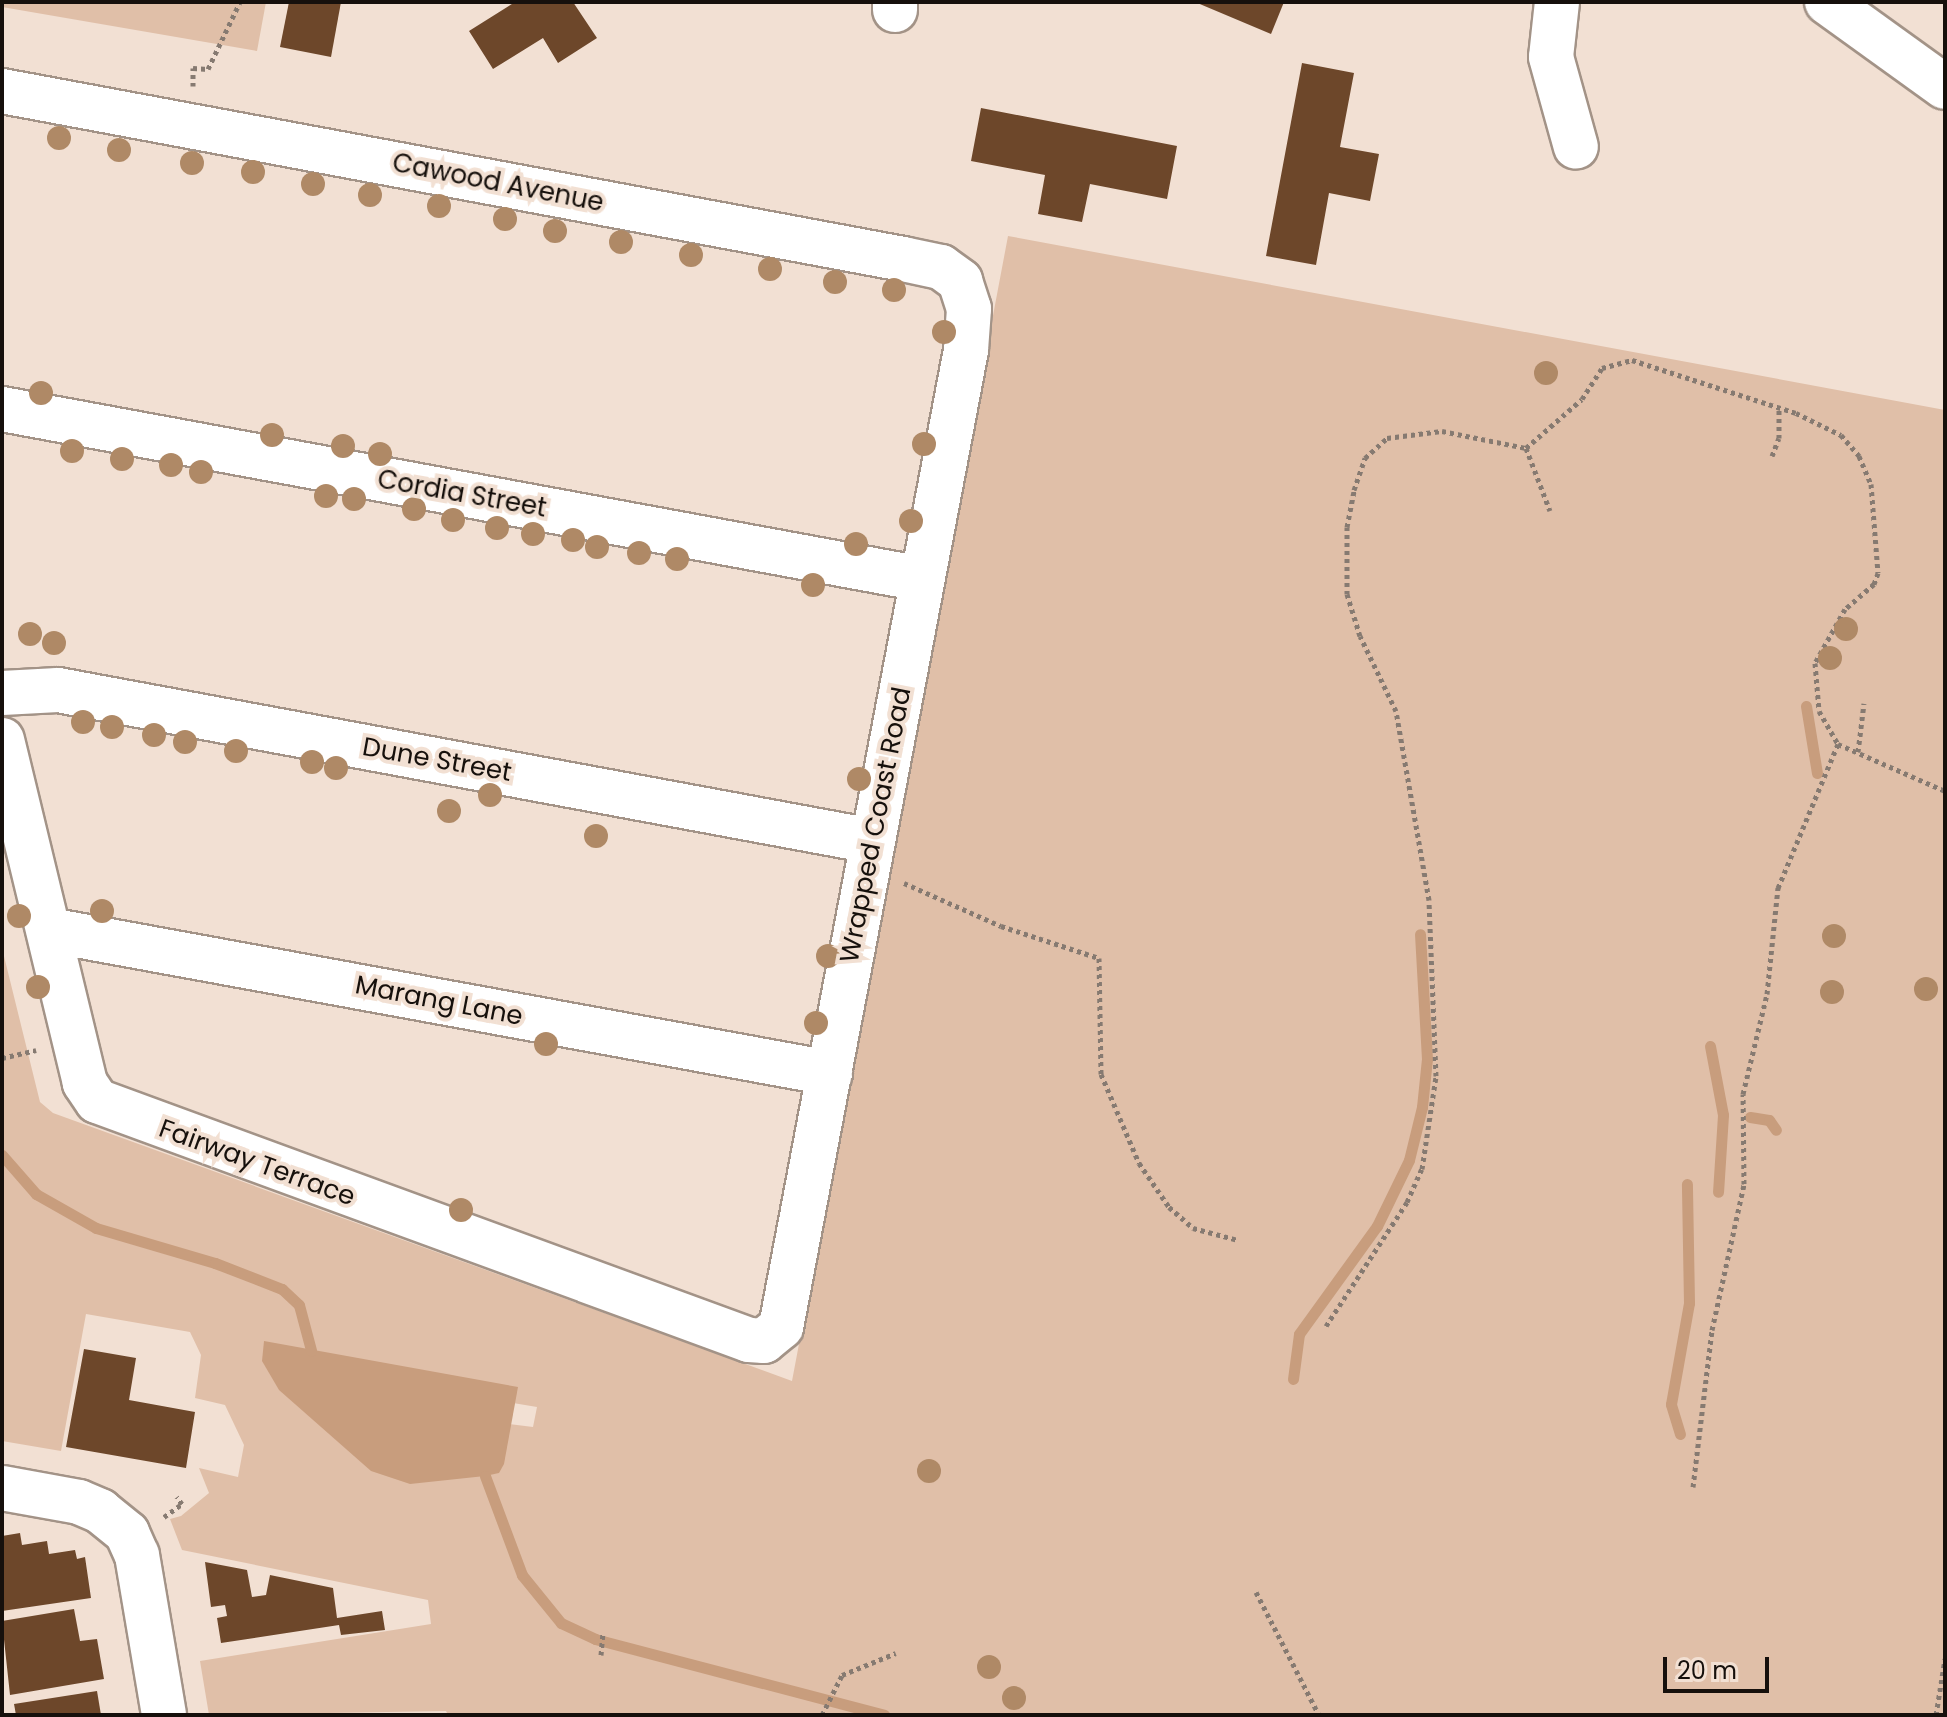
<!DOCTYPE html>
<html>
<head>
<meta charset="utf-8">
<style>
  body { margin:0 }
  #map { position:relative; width:1947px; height:1717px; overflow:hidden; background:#f2e0d3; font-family:Poppins,sans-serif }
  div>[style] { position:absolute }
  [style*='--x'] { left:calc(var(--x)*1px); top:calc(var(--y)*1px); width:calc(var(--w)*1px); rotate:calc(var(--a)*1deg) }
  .green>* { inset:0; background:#e0bfa8 }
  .water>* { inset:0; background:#c89d7d }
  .stream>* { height:11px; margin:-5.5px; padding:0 5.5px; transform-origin:5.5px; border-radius:5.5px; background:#c89d7d }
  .building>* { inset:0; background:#6d472a }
  .path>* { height:5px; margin-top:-2.5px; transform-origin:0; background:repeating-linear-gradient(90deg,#867a71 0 4px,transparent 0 8px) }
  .roads { filter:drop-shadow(2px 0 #a39387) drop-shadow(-2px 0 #a39387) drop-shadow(0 2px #a39387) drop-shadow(0 -2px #a39387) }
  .minor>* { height:44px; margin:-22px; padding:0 22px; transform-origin:22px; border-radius:22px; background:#fff }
  .trees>* { width:24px; height:24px; margin:-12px; border-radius:50%; background:#af8966 }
  span { translate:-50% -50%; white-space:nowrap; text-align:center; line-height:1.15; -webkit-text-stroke:8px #f2e0d3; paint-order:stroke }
  .street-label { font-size:26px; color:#16100c }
  .frame { position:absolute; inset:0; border:4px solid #16100c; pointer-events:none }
  .scale { position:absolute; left:1663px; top:1657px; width:106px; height:36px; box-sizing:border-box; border:4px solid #16100c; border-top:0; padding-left:10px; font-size:24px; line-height:28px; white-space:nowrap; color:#16100c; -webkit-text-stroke:6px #f2e0d3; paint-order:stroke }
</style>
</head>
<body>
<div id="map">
  <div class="green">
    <i style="clip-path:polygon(2px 2px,266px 2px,257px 51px,2px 7px)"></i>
    <i style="clip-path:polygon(evenodd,1008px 236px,1945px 410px,1945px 1715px,448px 1715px,446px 1711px,209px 1715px,200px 1661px,431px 1624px,428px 1600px,182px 1550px,170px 1519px,181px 1516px,209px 1493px,199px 1468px,238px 1477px,244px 1445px,225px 1405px,195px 1398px,201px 1355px,190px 1332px,86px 1314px,61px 1451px,2px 1441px,2px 948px,40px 1102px,53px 1113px,792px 1381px,1008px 236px,513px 1403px,537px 1407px,533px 1427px,509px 1424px,513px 1403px)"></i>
  </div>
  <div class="water">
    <i style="clip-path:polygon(264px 1341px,518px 1387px,504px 1464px,499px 1473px,485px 1476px,410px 1484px,371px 1471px,279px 1390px,262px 1361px)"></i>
  </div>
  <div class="stream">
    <i style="--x:1806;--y:706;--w:68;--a:80.7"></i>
    <i style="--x:1710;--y:1046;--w:70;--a:79.3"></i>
    <i style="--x:1723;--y:1115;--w:77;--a:93.7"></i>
    <i style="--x:1750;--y:1117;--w:19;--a:9"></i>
    <i style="--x:1769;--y:1120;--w:12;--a:55"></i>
    <i style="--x:2;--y:1155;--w:52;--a:48.9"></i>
    <i style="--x:36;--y:1194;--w:69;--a:29.5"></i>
    <i style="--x:96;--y:1228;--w:124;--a:16.4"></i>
    <i style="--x:215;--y:1263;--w:72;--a:21.2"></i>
    <i style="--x:282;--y:1289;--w:23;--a:43"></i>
    <i style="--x:299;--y:1305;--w:47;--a:75.1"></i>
    <i style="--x:1293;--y:1379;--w:45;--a:-82.4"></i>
    <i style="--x:1299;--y:1334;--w:133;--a:-54.2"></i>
    <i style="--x:1377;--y:1226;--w:73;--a:-64.1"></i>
    <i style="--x:1409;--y:1160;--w:55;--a:-76.2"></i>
    <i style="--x:1422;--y:1107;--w:48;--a:-84.1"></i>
    <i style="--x:1427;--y:1059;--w:125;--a:-93.2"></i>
    <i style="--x:1680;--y:1434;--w:31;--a:-107"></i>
    <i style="--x:1671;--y:1404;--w:103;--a:-79.9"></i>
    <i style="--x:1689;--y:1303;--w:119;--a:-91"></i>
    <i style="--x:485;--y:1476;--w:106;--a:69.5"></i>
    <i style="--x:522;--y:1575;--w:62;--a:50.9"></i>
    <i style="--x:561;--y:1623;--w:38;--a:25"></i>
    <i style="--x:595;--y:1639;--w:299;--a:14.7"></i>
  </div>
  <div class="building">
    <i style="clip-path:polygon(289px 2px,341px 2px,331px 57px,280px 47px)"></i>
    <i style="clip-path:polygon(515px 2px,573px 2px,597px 38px,558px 63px,543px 38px,493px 69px,469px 31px)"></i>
    <i style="clip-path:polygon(1195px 2px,1284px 2px,1271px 34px)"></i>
    <i style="clip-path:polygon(1302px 63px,1354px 73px,1340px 147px,1379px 154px,1370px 201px,1329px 193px,1316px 265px,1266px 256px)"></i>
    <i style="clip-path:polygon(981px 108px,1177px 146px,1167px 199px,1090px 184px,1082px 222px,1038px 214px,1045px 175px,971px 161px)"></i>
    <i style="clip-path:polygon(84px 1349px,136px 1358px,129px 1400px,195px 1412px,186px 1468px,66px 1447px)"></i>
    <i style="clip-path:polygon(20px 1533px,22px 1545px,47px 1541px,49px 1554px,75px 1550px,77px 1559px,85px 1557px,91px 1598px,2px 1611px,2px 1536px)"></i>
    <i style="clip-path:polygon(205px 1562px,247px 1570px,252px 1597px,266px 1595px,270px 1575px,333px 1588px,337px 1618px,382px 1611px,385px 1630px,341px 1635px,339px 1625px,221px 1643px,217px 1618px,227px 1616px,225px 1605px,211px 1607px)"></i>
    <i style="clip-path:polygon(74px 1609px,80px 1641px,97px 1639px,104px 1679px,10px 1695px,2px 1621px)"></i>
    <i style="clip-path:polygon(97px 1691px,101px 1715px,16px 1715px,14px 1704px)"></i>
  </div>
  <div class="path">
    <i style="--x:193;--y:86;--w:18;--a:-90"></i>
    <i style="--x:193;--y:68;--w:15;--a:4"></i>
    <i style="--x:208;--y:69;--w:74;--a:-64.5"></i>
    <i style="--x:1526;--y:448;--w:74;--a:-41.2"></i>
    <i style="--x:1582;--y:399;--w:37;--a:-57"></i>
    <i style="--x:1602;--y:368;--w:31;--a:-15"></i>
    <i style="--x:1632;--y:360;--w:172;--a:17.9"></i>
    <i style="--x:1796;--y:413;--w:50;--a:26.1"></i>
    <i style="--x:1841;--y:435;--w:28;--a:49"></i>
    <i style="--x:1859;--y:456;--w:30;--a:67"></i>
    <i style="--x:1871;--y:484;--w:89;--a:85.5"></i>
    <i style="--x:1878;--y:573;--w:12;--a:110"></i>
    <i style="--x:1874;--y:584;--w:38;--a:139"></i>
    <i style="--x:1845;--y:609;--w:62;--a:119.1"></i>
    <i style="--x:1815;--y:663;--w:48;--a:85.2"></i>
    <i style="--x:1819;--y:711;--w:38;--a:60"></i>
    <i style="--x:1838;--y:744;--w:117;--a:23.7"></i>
    <i style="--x:1772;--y:456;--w:19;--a:-69"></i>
    <i style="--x:1779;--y:438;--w:31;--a:-90"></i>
    <i style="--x:1858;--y:752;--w:49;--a:-83"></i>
    <i style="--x:904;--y:883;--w:106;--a:23.9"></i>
    <i style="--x:1001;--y:926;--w:103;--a:18.1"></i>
    <i style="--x:1099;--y:958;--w:116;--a:89"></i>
    <i style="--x:1101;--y:1074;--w:97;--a:66.9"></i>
    <i style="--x:1139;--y:1163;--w:53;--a:55.7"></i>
    <i style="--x:1169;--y:1207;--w:32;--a:41"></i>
    <i style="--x:1193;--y:1228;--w:47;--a:14.9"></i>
    <i style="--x:2;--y:1058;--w:35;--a:-13"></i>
    <i style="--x:1326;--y:1326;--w:148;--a:-56.8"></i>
    <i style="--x:1407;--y:1202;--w:36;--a:-66"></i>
    <i style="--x:1422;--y:1169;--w:94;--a:-81.4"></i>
    <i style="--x:1436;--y:1076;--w:176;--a:-92.3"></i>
    <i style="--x:1429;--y:900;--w:192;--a:-99.9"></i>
    <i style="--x:1396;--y:711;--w:83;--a:-115.6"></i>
    <i style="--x:1360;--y:636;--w:44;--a:-107.2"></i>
    <i style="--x:1347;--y:594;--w:67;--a:-90"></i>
    <i style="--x:1347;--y:527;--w:38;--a:-79"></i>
    <i style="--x:1354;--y:490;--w:34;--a:-71"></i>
    <i style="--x:1365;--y:458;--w:30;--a:-42"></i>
    <i style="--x:1387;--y:438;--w:55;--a:-7.3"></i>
    <i style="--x:1442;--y:431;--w:86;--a:11.4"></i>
    <i style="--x:1526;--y:448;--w:67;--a:69.1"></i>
    <i style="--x:1693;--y:1487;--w:158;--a:-83.1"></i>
    <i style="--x:1712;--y:1330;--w:149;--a:-77.6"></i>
    <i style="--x:1744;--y:1184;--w:90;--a:-90.6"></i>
    <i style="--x:1743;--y:1094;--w:103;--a:-76.5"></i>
    <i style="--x:1767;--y:994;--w:107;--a:-84.1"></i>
    <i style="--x:1778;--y:888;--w:156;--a:-67.4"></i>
    <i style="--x:164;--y:1517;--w:22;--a:-36"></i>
    <i style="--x:182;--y:1504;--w:9;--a:-126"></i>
    <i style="--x:1256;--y:1592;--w:138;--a:62.9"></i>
    <i style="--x:601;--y:1655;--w:22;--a:-85"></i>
    <i style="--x:822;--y:1715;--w:45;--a:-63.4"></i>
    <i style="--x:842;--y:1675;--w:58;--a:-22.2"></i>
    <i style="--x:1936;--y:1715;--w:57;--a:-80.9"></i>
  </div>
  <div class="roads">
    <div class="minor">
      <i style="--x:895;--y:2;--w:8;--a:90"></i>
      <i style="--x:1557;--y:2;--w:55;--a:96.2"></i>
      <i style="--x:1551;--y:57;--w:93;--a:74.5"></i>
      <i style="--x:1827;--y:2;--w:145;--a:35.8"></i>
      <i style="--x:2;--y:91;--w:917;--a:10.56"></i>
      <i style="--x:903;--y:259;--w:39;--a:12"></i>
      <i style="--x:941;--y:267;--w:24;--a:36"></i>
      <i style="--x:960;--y:281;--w:29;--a:72"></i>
      <i style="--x:969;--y:309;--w:41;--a:94.2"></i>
      <i style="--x:966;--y:350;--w:994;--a:100.72"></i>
      <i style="--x:781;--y:1327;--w:22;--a:141"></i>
      <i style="--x:764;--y:1341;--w:15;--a:-176"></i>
      <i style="--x:749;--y:1340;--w:694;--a:-159.87"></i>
      <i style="--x:97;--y:1101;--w:22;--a:-124"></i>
      <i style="--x:85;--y:1083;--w:353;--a:-103.6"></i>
      <i style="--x:2;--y:409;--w:936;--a:10.47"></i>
      <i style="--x:2;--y:693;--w:56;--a:-3.1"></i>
      <i style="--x:58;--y:690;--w:828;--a:10.51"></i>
      <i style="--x:49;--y:930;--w:794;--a:10.38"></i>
      <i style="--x:2;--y:1488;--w:78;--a:10.3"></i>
      <i style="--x:79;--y:1502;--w:23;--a:23"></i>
      <i style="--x:100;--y:1511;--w:35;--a:39"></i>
      <i style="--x:127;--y:1533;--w:24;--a:66"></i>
      <i style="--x:137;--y:1555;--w:162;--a:80.4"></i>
    </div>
  </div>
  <div class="trees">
    <i style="left:59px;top:138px"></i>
    <i style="left:119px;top:150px"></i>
    <i style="left:192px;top:163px"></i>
    <i style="left:253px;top:172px"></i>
    <i style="left:313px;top:184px"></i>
    <i style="left:370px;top:195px"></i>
    <i style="left:439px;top:206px"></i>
    <i style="left:505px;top:219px"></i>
    <i style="left:555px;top:231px"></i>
    <i style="left:621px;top:242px"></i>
    <i style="left:691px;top:255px"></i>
    <i style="left:770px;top:269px"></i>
    <i style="left:835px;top:282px"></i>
    <i style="left:894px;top:290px"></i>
    <i style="left:944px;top:332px"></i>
    <i style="left:1546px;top:373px"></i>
    <i style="left:41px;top:393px"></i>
    <i style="left:272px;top:435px"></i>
    <i style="left:924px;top:444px"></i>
    <i style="left:343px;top:446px"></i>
    <i style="left:72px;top:451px"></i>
    <i style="left:380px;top:454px"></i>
    <i style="left:122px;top:459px"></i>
    <i style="left:171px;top:465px"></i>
    <i style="left:201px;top:472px"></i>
    <i style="left:326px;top:496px"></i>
    <i style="left:354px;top:499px"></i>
    <i style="left:414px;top:509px"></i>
    <i style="left:453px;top:520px"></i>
    <i style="left:911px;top:521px"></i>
    <i style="left:497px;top:528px"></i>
    <i style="left:533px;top:534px"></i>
    <i style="left:573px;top:540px"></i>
    <i style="left:856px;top:544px"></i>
    <i style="left:597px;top:547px"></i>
    <i style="left:639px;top:553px"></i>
    <i style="left:677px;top:559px"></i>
    <i style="left:813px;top:585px"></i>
    <i style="left:1846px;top:629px"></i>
    <i style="left:30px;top:634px"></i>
    <i style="left:54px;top:643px"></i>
    <i style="left:1830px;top:658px"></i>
    <i style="left:83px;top:722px"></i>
    <i style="left:112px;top:727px"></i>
    <i style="left:154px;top:735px"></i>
    <i style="left:185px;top:742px"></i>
    <i style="left:236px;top:751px"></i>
    <i style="left:312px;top:762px"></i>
    <i style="left:336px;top:768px"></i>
    <i style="left:859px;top:779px"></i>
    <i style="left:490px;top:795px"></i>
    <i style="left:449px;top:811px"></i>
    <i style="left:596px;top:836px"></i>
    <i style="left:102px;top:911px"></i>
    <i style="left:19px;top:916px"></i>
    <i style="left:1834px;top:936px"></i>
    <i style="left:828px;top:956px"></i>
    <i style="left:38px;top:987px"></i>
    <i style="left:1926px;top:989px"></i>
    <i style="left:1832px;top:992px"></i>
    <i style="left:816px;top:1023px"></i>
    <i style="left:546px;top:1044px"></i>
    <i style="left:461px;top:1210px"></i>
    <i style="left:929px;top:1471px"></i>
    <i style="left:989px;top:1667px"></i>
    <i style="left:1014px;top:1698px"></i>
  </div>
  <div class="street-label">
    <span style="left:498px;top:183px;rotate:11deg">Cawood Avenue</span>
    <span style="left:462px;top:494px;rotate:10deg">Cordia Street</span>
    <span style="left:437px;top:760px;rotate:10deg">Dune Street</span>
    <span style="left:876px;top:825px;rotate:-79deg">Wrapped Coast Road</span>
    <span style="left:439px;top:1001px;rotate:11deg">Marang Lane</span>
    <span style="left:257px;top:1163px;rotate:20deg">Fairway Terrace</span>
  </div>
  <div class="frame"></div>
  <div class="scale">20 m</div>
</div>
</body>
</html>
